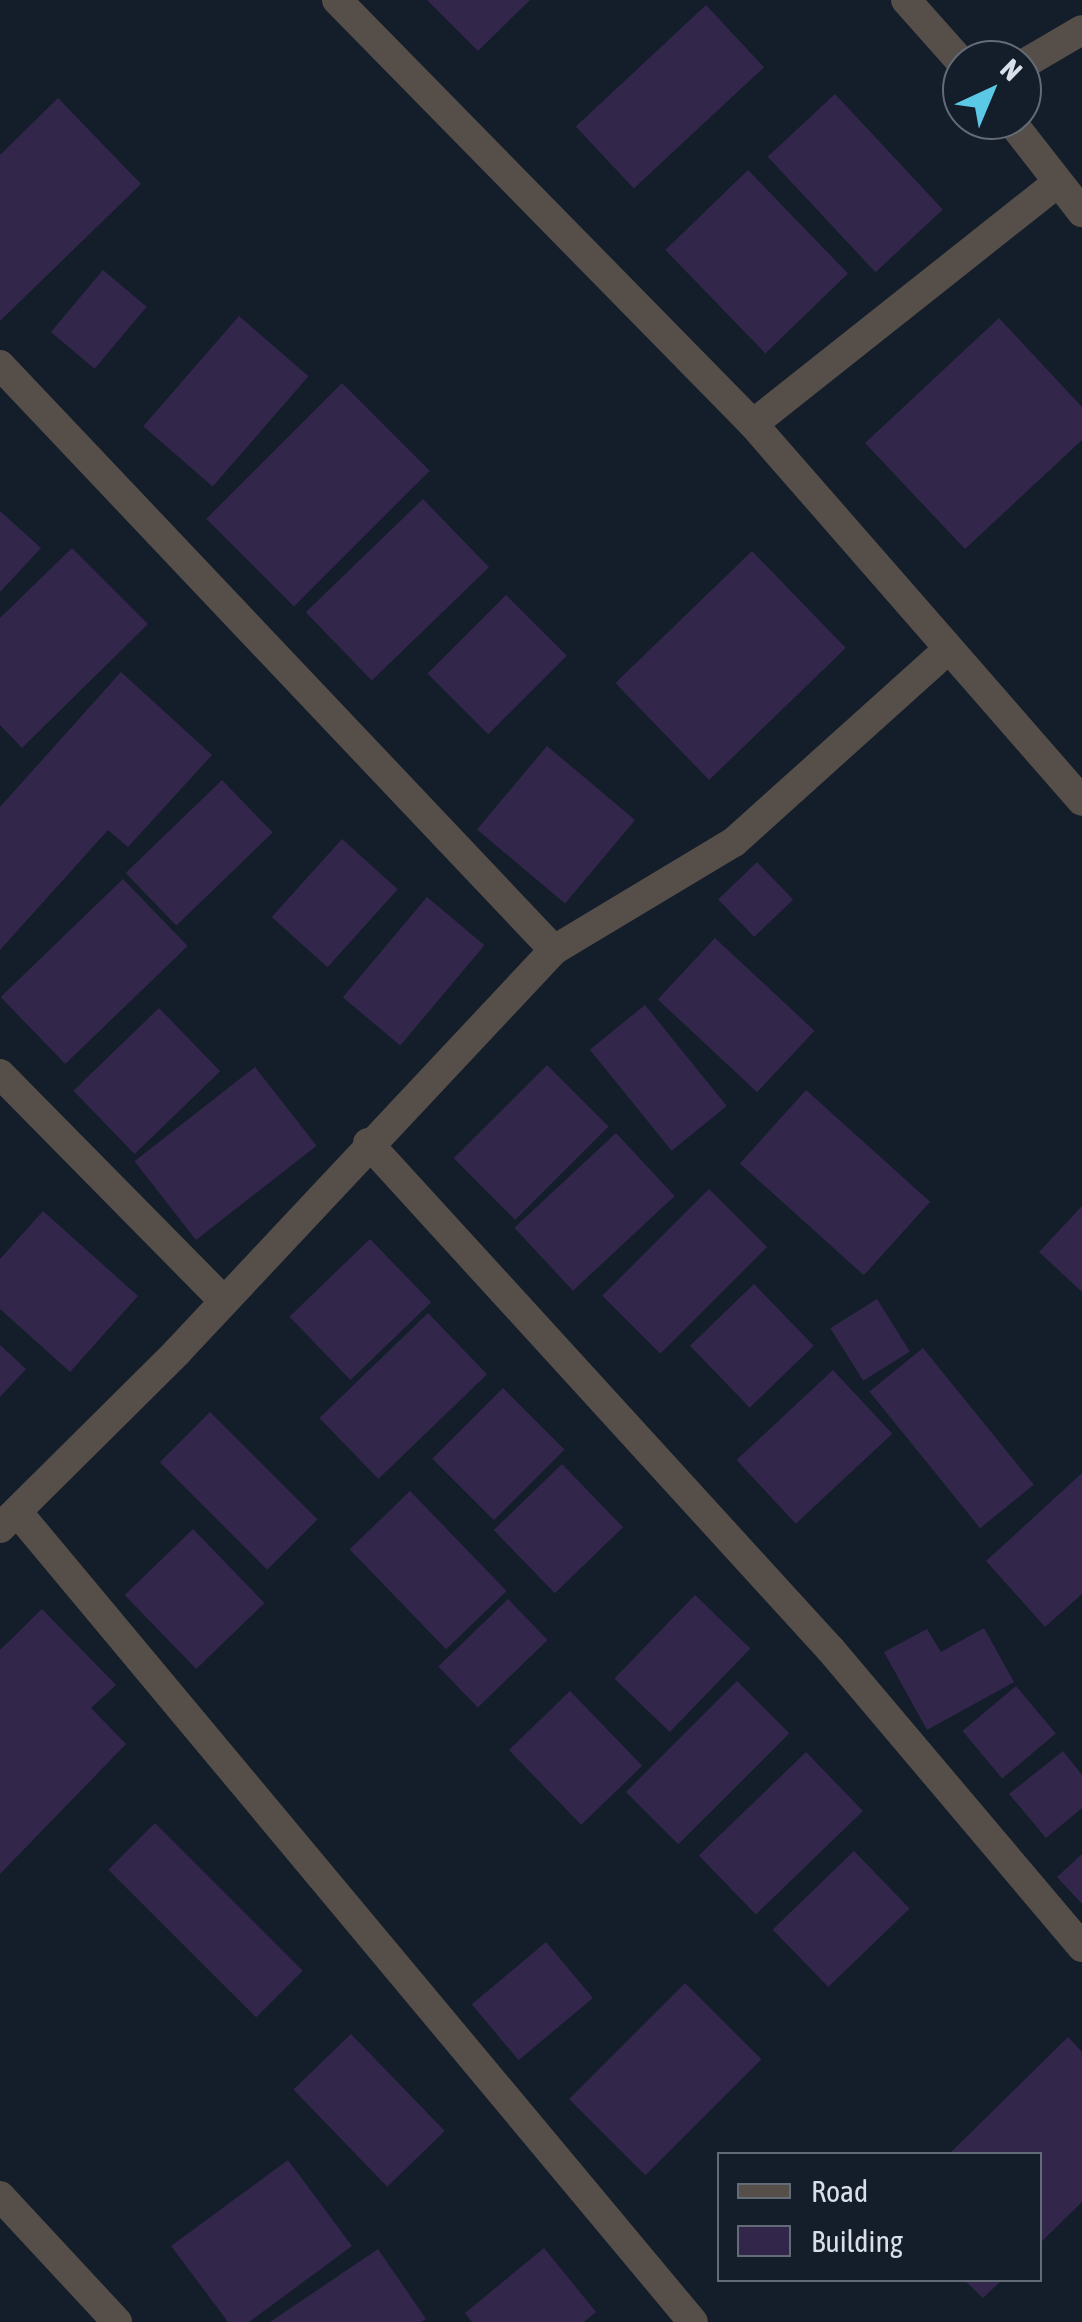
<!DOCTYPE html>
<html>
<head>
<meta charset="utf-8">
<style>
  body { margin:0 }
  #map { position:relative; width:1082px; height:2322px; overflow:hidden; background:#141d2a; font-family:"Asap Condensed",sans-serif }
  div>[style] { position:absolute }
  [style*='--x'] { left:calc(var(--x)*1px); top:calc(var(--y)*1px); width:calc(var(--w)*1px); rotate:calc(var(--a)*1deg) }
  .building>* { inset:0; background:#32264a; transform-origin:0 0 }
  .minor>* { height:30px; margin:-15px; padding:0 15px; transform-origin:15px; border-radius:15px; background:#554e49 }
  span { translate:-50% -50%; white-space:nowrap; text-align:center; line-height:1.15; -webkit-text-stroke:9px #141d2a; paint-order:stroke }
  .legend { position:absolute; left:717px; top:2152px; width:325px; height:130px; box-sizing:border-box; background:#141d2a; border:2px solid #636b76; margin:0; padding:12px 18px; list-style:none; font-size:30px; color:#d9e0e9 }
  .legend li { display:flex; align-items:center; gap:20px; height:50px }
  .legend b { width:50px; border:2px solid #636b76 }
  .north { position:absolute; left:942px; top:40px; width:100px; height:100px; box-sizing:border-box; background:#141d2a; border:2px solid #636b76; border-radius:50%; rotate:44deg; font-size:28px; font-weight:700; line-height:40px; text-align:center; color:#d9e0e9 }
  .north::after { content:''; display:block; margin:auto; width:35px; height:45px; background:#5bc8e6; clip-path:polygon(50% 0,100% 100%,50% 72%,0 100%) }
</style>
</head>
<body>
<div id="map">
  <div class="building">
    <i style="clip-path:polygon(427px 0,530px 0,478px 51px)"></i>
    <i style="left:706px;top:5px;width:85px;height:178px;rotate:47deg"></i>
    <i style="left:835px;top:94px;width:158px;height:92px;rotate:47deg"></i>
    <i style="clip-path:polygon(58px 98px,141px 184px,0 321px,0 155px)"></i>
    <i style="left:748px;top:170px;width:144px;height:115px;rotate:46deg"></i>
    <i style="left:103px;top:270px;width:57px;height:81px;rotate:40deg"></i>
    <i style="left:239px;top:316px;width:92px;height:146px;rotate:41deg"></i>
    <i style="clip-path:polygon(999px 318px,1082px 407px,1082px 440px,965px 549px,865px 443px)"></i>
    <i style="left:342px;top:383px;width:124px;height:192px;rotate:45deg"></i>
    <i style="left:423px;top:499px;width:95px;height:163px;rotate:46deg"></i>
    <i style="clip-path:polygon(0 511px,41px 548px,0 592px)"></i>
    <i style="clip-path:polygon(72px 548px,148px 624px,22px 748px,0 725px,0 618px)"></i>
    <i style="left:752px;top:551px;width:135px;height:190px;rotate:46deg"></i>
    <i style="left:506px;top:595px;width:86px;height:111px;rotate:45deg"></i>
    <i style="clip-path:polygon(121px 672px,212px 755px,128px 847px,108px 830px,0 950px,0 807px)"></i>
    <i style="left:547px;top:746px;width:115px;height:109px;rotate:40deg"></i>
    <i style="left:222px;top:780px;width:73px;height:134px;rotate:46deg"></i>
    <i style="left:342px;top:839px;width:75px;height:105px;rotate:42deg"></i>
    <i style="left:757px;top:862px;width:52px;height:54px;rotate:46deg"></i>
    <i style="left:123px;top:879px;width:93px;height:170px;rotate:46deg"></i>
    <i style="left:427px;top:897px;width:75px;height:131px;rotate:40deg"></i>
    <i style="left:715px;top:938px;width:136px;height:84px;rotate:43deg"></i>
    <i style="left:645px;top:1005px;width:130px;height:71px;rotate:51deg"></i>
    <i style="left:159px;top:1008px;width:88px;height:119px;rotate:46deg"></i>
    <i style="left:547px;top:1065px;width:87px;height:132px;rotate:45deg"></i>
    <i style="left:255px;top:1067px;width:100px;height:153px;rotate:52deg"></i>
    <i style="left:806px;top:1090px;width:167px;height:99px;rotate:42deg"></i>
    <i style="left:616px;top:1133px;width:86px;height:139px;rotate:47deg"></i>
    <i style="left:709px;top:1189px;width:82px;height:151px;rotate:45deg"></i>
    <i style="clip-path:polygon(1082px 1206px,1082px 1292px,1039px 1252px)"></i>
    <i style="clip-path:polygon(43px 1211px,138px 1296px,70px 1372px,0 1309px,0 1259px)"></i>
    <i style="left:370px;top:1239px;width:88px;height:112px;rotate:46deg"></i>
    <i style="left:754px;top:1284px;width:86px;height:89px;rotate:46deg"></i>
    <i style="left:877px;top:1299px;width:62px;height:55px;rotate:58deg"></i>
    <i style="left:428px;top:1313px;width:85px;height:151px;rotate:46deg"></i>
    <i style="clip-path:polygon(0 1345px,26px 1369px,0 1397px)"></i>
    <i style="left:923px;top:1348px;width:176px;height:69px;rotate:51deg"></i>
    <i style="left:833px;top:1370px;width:87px;height:132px;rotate:47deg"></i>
    <i style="left:503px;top:1388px;width:87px;height:100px;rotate:45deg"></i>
    <i style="left:210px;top:1412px;width:152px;height:71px;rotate:45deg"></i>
    <i style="left:562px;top:1464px;width:88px;height:95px;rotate:46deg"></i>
    <i style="clip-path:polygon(1082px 1473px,1082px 1594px,1045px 1627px,986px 1561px)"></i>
    <i style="left:410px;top:1491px;width:139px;height:84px;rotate:46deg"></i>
    <i style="left:193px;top:1529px;width:103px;height:95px;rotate:46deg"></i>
    <i style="left:695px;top:1595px;width:77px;height:116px;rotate:44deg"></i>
    <i style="left:508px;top:1599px;width:57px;height:97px;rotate:46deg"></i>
    <i style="clip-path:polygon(42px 1609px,116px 1685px,91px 1708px,126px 1744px,0 1874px,0 1650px)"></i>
    <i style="clip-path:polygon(984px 1628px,1014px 1682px,927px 1730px,884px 1652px,927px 1629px,941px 1652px)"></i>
    <i style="left:737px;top:1681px;width:74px;height:157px;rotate:45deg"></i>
    <i style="left:1016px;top:1686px;width:62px;height:70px;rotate:50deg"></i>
    <i style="left:570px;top:1691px;width:104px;height:85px;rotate:46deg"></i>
    <i style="clip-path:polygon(1063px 1751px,1082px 1775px,1082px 1808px,1046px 1838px,1009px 1794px)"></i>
    <i style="left:806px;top:1752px;width:82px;height:149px;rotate:46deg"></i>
    <i style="left:155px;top:1823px;width:209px;height:66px;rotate:45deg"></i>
    <i style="left:854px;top:1851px;width:80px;height:113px;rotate:46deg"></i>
    <i style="clip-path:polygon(1082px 1854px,1082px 1904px,1057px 1877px)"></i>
    <i style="left:546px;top:1942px;width:73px;height:97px;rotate:50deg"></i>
    <i style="left:685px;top:1983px;width:108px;height:164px;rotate:45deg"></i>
    <i style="left:351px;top:2034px;width:135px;height:80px;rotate:46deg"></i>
    <i style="clip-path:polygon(1068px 2037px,1082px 2052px,1082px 2202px,1040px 2243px,1040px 2154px,949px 2154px)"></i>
    <i style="clip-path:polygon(288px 2160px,352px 2246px,249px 2322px,228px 2322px,171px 2246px)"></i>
    <i style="clip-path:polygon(544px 2248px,596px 2312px,584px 2322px,472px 2322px,465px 2313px)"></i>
    <i style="clip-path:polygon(378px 2249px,426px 2319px,421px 2322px,270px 2322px)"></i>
    <i style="clip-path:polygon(964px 2280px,1002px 2280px,983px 2298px)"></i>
  </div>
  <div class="minor">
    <i style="--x:337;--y:0;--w:594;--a:45.55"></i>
    <i style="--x:753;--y:424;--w:500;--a:48.89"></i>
    <i style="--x:906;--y:0;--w:84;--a:48.4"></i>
    <i style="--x:1022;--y:65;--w:69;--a:-30.3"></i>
    <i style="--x:1010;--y:120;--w:117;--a:52"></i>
    <i style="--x:0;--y:365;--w:806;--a:46.56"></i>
    <i style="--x:753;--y:424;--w:389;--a:-38.4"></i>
    <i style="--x:0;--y:1074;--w:316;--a:45.4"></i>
    <i style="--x:368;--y:1143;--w:687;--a:47.6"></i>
    <i style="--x:831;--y:1650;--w:389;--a:49.8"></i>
    <i style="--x:19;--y:1514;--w:1052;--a:50.17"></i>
    <i style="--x:0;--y:1528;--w:250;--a:-44.8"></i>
    <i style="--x:177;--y:1352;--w:551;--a:-46.84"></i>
    <i style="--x:554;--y:950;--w:210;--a:-31"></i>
    <i style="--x:734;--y:842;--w:285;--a:-42"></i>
    <i style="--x:0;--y:2196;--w:172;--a:47.1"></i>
  </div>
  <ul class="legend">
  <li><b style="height:12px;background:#554e49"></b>Road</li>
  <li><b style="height:28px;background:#32264a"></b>Building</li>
  </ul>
  <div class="north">N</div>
</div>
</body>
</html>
